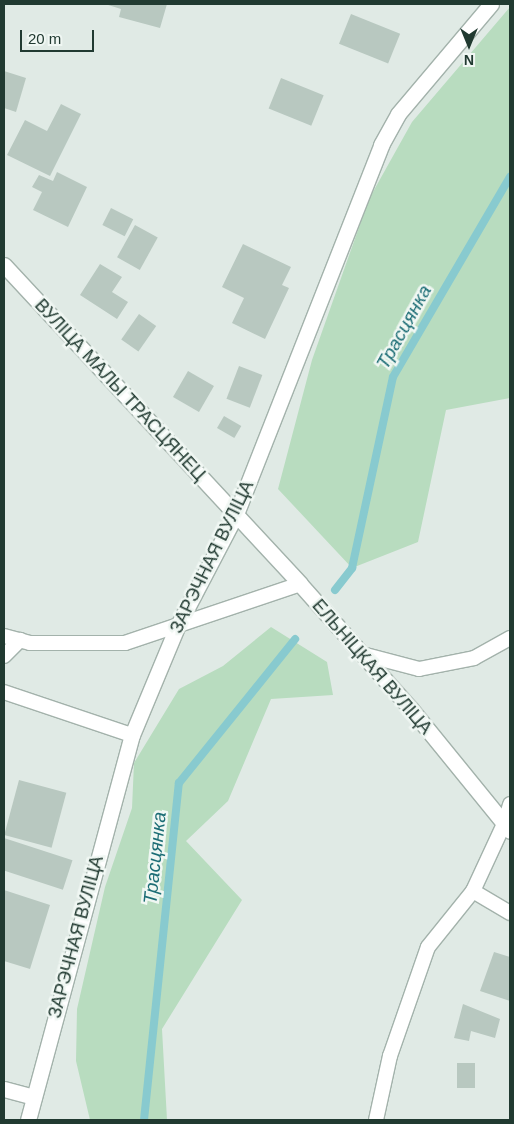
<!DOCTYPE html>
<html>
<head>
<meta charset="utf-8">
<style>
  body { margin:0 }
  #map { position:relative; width:514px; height:1124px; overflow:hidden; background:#e0eae5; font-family:Helvetica,sans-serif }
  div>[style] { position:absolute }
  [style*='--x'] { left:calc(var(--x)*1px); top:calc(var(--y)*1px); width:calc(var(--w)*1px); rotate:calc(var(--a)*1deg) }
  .green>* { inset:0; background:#b8dcbf }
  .stream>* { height:8px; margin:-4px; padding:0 4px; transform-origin:4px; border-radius:4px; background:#88cacf }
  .building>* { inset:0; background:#b8c8c0; transform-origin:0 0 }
  .roads { filter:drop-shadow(1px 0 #a3b2ab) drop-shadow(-1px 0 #a3b2ab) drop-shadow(0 1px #a3b2ab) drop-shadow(0 -1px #a3b2ab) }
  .service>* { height:14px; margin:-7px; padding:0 7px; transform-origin:7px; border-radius:7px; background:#fff }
  .minor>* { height:15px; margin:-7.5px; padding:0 7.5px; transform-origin:7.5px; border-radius:7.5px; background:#fff }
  span { translate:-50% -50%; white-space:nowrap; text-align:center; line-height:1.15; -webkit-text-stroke:5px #f0f7f3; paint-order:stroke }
  .street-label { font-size:18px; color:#213a31 }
  .water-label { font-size:19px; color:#1c6d75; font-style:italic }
  .frame { position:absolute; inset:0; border:5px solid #213a31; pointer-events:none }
  .north { position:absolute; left:444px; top:20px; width:50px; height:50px; -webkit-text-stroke:4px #f0f7f3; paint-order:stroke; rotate:180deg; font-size:14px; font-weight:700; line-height:20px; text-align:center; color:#213a31 }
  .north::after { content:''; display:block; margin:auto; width:18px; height:22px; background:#213a31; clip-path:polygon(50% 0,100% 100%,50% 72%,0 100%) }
  .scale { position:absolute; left:20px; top:30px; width:74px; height:22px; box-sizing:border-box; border:2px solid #213a31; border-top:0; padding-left:6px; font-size:15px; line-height:18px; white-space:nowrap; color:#213a31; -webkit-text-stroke:4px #f0f7f3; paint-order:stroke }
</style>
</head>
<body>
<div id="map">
  <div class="green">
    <i style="clip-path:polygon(510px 7px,510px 398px,446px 410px,418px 542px,352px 568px,278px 489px,312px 360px,369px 199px,412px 122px)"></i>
    <i style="clip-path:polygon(271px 627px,327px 662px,333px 695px,271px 699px,228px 801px,186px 841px,242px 900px,162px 1029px,167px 1120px,90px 1120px,76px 1061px,77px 1009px,105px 887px,132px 808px,134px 763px,179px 689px,223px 666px)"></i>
  </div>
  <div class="stream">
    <i style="--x:335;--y:590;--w:28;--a:-52"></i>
    <i style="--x:352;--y:568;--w:195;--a:-77.9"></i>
    <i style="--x:393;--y:377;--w:232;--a:-59.7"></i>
    <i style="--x:144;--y:1120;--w:339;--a:-84.1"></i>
    <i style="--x:179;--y:783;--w:185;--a:-51.1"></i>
  </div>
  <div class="building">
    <i style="clip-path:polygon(105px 4px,167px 4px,160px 28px,119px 17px,121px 9px)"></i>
    <i style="left:351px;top:14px;width:53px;height:32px;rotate:22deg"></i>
    <i style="clip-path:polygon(4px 71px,26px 78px,16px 112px,4px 108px)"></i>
    <i style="left:281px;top:78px;width:46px;height:33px;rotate:22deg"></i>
    <i style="clip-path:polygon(61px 104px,81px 114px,50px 176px,7px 155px,25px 120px,47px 131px)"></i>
    <i style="clip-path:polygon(57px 172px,87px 187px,68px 227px,33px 210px,42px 192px,32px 187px,39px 175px,53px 181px)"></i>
    <i style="left:111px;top:208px;width:25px;height:19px;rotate:27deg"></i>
    <i style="left:135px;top:225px;width:26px;height:37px;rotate:29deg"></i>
    <i style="clip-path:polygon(243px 244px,291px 267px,282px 285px,289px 288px,265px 339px,232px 323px,244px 298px,222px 287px)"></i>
    <i style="clip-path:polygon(100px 264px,122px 277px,112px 292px,128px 302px,117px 319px,80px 295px)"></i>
    <i style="left:139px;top:314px;width:21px;height:31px;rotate:35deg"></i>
    <i style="left:239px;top:366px;width:25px;height:35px;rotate:21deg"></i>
    <i style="left:188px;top:371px;width:30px;height:30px;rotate:30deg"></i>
    <i style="left:224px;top:416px;width:20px;height:14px;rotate:30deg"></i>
    <i style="left:19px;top:780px;width:49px;height:57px;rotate:15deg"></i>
    <i style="left:4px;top:838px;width:72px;height:31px;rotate:18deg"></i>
    <i style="clip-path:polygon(4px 890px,50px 905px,30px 969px,4px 961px)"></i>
    <i style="clip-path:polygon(494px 952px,510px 957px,510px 1001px,480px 991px)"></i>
    <i style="clip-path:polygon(463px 1004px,500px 1019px,495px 1038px,471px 1031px,469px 1041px,454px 1038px)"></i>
    <i style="left:457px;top:1063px;width:18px;height:25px"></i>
  </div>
  <div class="roads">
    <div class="service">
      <i style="--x:4;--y:636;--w:27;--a:15"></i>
      <i style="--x:30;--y:643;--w:95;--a:0"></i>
      <i style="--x:125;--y:643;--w:185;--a:-18.6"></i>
      <i style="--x:362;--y:654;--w:59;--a:14.7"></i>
      <i style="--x:419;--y:669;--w:56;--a:-11.3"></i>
      <i style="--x:474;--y:658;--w:41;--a:-29.1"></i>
      <i style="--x:4;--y:656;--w:23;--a:-45"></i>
      <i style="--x:4;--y:692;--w:135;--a:18.6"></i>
      <i style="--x:473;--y:891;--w:43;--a:30.7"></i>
      <i style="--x:376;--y:1120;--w:66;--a:-77.7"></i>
      <i style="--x:390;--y:1056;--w:115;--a:-70.8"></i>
      <i style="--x:428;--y:947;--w:72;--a:-51.2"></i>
      <i style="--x:473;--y:891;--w:74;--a:-65.2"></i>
    </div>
    <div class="minor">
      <i style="--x:4;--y:265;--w:435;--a:47.1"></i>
      <i style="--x:300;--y:584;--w:167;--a:48.4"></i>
      <i style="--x:411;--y:709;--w:157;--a:50.9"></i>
      <i style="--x:504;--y:824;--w:21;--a:-73"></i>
      <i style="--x:4;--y:1089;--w:31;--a:15"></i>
      <i style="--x:28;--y:1120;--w:399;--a:-74.9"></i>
      <i style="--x:132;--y:735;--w:117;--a:-67.4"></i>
      <i style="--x:177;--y:627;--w:127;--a:-62.4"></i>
      <i style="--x:236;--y:514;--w:396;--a:-68.5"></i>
      <i style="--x:381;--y:145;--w:35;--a:-61"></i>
      <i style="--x:398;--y:114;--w:144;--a:-49.8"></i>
    </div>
  </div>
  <div class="street-label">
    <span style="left:120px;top:390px;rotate:47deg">ВУЛІЦА МАЛЫ ТРАСЦЯНЕЦ</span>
    <span style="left:212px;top:557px;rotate:-64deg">ЗАРЭЧНАЯ ВУЛІЦА</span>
    <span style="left:372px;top:667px;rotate:49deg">ЕЛЬНІЦКАЯ ВУЛІЦА</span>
    <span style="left:76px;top:937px;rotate:-75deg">ЗАРЭЧНАЯ ВУЛІЦА</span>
  </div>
  <div class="water-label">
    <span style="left:404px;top:327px;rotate:-61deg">Трасцянка</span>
    <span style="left:155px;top:858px;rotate:-84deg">Трасцянка</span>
  </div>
  <div class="frame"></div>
  <div class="north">N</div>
  <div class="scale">20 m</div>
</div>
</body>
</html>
